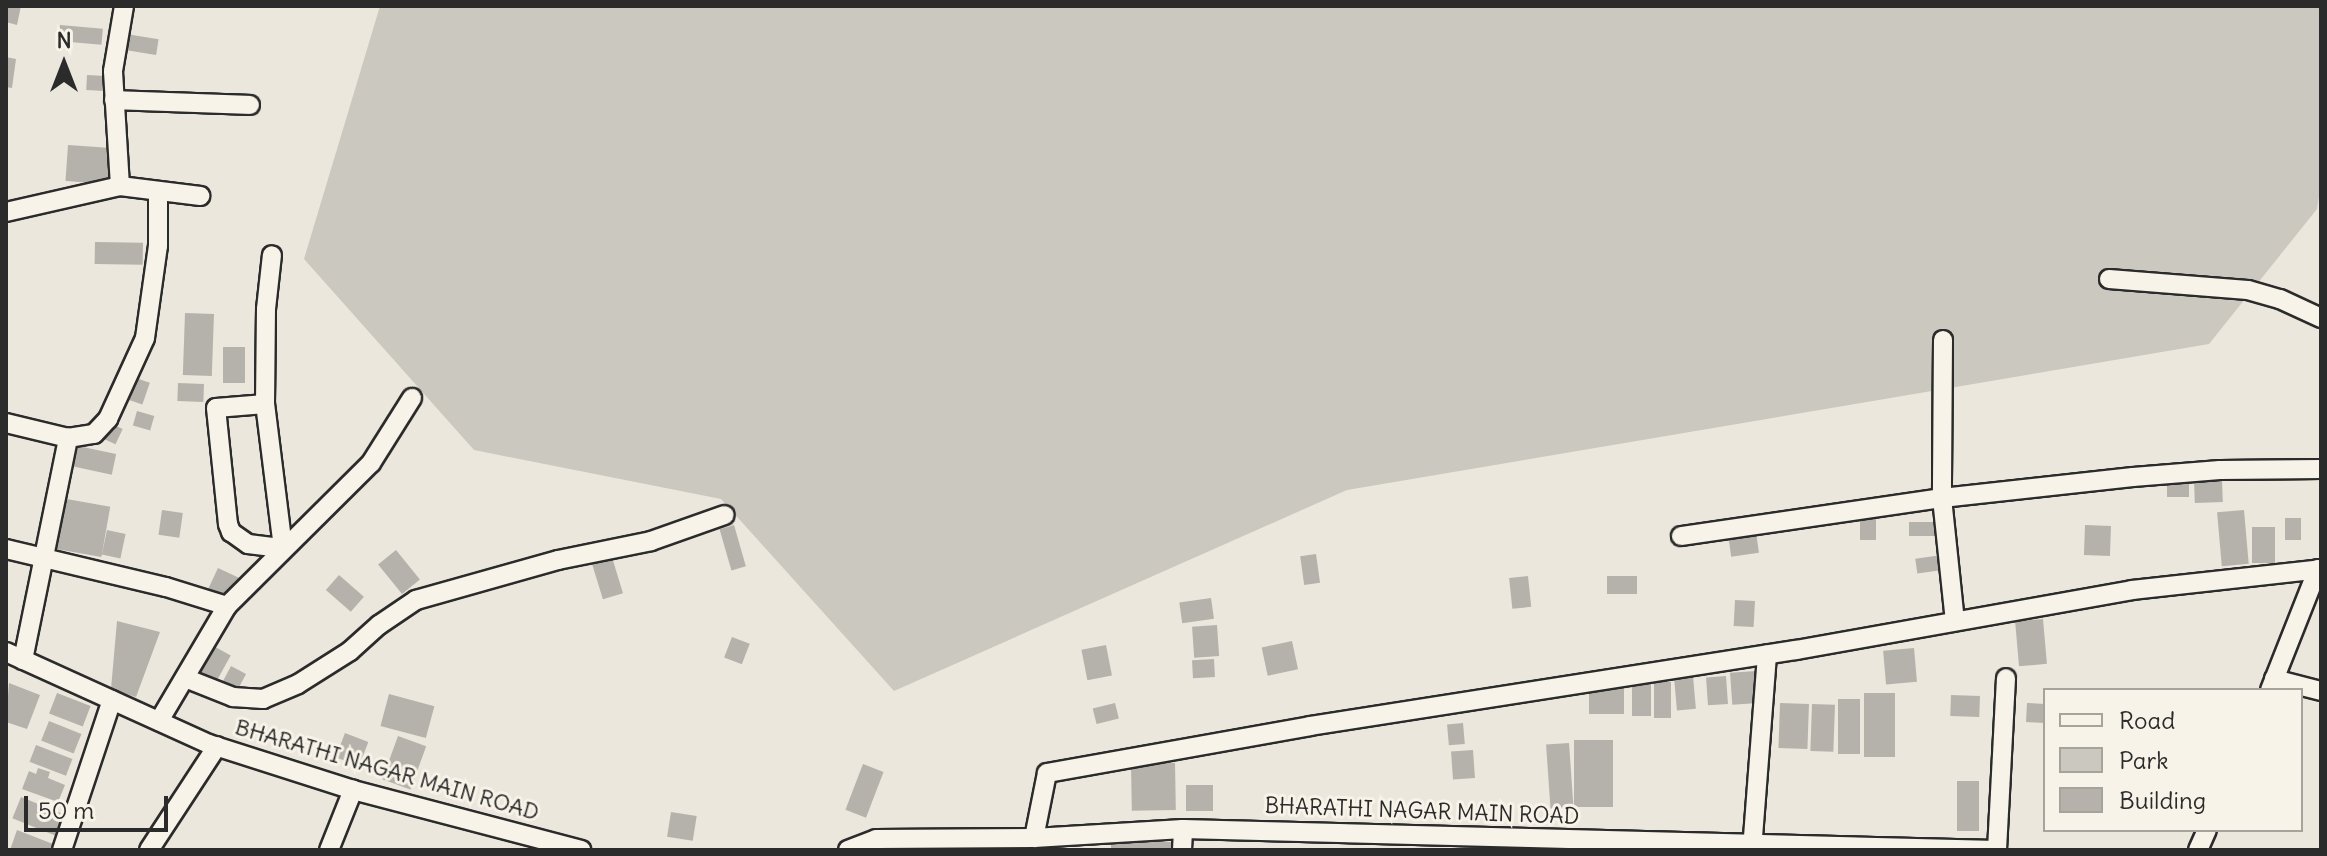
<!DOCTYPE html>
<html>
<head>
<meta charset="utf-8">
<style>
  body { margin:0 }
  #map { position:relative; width:2327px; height:856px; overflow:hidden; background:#ebe7dd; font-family:Delius,sans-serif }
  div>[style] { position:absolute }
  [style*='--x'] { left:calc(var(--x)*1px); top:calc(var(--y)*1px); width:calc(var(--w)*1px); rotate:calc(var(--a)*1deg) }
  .green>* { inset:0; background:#cbc8bf }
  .building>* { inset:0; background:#b5b2ab; transform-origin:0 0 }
  .roads { filter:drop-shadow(2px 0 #2b2b2b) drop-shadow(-2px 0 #2b2b2b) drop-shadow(0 2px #2b2b2b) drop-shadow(0 -2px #2b2b2b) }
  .street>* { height:18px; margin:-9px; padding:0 9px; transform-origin:9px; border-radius:9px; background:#f7f3e8 }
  span { translate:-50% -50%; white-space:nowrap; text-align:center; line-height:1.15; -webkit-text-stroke:6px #f7f3e8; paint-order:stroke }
  .street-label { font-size:22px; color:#2b2b2b }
  .frame { position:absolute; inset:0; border:8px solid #2b2b2b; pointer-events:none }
  .legend { position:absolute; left:2043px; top:688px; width:260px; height:144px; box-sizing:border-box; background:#f7f3e8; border:2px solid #a5a39c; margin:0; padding:10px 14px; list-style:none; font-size:24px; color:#2b2b2b }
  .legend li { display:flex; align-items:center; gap:16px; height:40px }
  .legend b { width:40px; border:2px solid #a5a39c }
  .north { position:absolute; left:24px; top:24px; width:80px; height:80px; -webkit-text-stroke:6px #f7f3e8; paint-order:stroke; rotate:0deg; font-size:22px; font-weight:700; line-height:32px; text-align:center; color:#2b2b2b }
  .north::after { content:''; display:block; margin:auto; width:28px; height:36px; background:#2b2b2b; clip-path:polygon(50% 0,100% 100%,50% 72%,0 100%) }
  .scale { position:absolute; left:24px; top:796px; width:144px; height:36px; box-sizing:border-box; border:4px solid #2b2b2b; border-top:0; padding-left:10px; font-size:24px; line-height:28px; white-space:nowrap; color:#2b2b2b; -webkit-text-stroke:6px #f7f3e8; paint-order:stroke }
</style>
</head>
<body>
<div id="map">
  <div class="green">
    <i style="clip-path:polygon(380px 6px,2321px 6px,2321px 184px,2317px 209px,2209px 344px,1347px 490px,894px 691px,721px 499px,474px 450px,304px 259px)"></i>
  </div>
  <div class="building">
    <i style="clip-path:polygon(6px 6px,21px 6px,17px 25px,6px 22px)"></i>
    <i style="left:60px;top:25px;width:43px;height:16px;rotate:5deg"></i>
    <i style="left:126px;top:34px;width:33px;height:16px;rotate:9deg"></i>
    <i style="clip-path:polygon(6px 57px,16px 59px,12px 88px,6px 87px)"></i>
    <i style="left:87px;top:75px;width:18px;height:15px;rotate:3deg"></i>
    <i style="left:68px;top:145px;width:43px;height:36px;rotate:4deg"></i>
    <i style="left:95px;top:242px;width:48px;height:22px;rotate:1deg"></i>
    <i style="left:185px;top:313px;width:29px;height:62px;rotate:2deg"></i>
    <i style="left:223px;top:347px;width:22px;height:36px"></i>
    <i style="left:130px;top:376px;width:21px;height:23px;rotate:19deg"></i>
    <i style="left:178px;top:383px;width:26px;height:18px;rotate:2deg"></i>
    <i style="left:137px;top:411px;width:18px;height:15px;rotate:16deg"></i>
    <i style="left:110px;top:423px;width:14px;height:17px;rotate:25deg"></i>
    <i style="left:78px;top:446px;width:39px;height:21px;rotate:12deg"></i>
    <i style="left:2167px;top:475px;width:22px;height:22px"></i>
    <i style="left:2222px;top:479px;width:23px;height:28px;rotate:88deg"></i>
    <i style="left:61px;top:498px;width:50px;height:51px;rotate:10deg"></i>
    <i style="left:162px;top:510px;width:21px;height:25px;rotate:8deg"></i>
    <i style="left:2244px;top:510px;width:54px;height:27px;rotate:85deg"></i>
    <i style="left:1860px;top:513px;width:16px;height:27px"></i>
    <i style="left:2285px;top:518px;width:16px;height:22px"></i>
    <i style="left:1935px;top:522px;width:14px;height:26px;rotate:90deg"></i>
    <i style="left:734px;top:525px;width:43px;height:15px;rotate:74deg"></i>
    <i style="left:2085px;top:525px;width:26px;height:30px;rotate:2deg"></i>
    <i style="left:2252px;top:527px;width:23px;height:36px"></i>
    <i style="left:107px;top:530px;width:19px;height:25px;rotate:12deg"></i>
    <i style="left:1756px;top:532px;width:21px;height:28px;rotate:82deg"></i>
    <i style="left:396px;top:550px;width:38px;height:23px;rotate:51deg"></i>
    <i style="left:611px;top:554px;width:41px;height:21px;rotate:73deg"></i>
    <i style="left:1316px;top:554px;width:29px;height:16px;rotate:82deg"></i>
    <i style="left:1942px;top:555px;width:15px;height:27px;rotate:82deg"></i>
    <i style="left:218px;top:568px;width:23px;height:23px;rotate:25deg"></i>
    <i style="left:339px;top:575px;width:33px;height:20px;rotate:41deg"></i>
    <i style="left:1528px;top:576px;width:31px;height:19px;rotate:84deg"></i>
    <i style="left:1607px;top:576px;width:30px;height:18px"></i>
    <i style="left:1211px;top:598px;width:21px;height:32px;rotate:82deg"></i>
    <i style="left:1735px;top:600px;width:20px;height:26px;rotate:3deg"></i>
    <i style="left:2043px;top:619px;width:45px;height:28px;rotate:85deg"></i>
    <i style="clip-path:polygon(117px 621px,160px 632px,136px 697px,111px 689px)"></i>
    <i style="left:1217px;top:625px;width:31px;height:25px;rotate:86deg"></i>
    <i style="left:732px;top:637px;width:19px;height:22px;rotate:21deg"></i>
    <i style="left:1292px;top:641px;width:29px;height:31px;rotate:78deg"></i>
    <i style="left:208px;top:643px;width:26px;height:34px;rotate:29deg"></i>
    <i style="left:1106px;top:645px;width:31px;height:25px;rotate:79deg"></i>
    <i style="left:1914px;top:648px;width:34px;height:31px;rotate:85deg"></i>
    <i style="left:1214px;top:659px;width:18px;height:22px;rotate:87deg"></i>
    <i style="left:231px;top:666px;width:17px;height:22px;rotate:28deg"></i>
    <i style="left:1756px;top:671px;width:32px;height:26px;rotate:86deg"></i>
    <i style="left:1693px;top:676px;width:33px;height:19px;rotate:85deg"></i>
    <i style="left:1726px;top:676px;width:28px;height:20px;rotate:86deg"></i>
    <i style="left:1654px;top:682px;width:17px;height:36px"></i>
    <i style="clip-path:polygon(9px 683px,40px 695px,27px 729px,6px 722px)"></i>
    <i style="left:1632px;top:683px;width:19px;height:33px"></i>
    <i style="left:1589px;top:684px;width:35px;height:30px"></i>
    <i style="left:57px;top:693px;width:36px;height:22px;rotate:21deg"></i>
    <i style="left:1864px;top:693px;width:31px;height:64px"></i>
    <i style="left:389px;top:694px;width:47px;height:33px;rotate:15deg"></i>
    <i style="left:1951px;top:695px;width:29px;height:21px;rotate:2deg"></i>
    <i style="left:1838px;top:699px;width:22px;height:55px"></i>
    <i style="left:1115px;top:703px;width:16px;height:23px;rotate:76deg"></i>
    <i style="left:1780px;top:703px;width:29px;height:45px;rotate:2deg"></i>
    <i style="left:2027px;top:703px;width:18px;height:19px;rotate:3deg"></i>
    <i style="left:1812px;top:704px;width:23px;height:47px;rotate:2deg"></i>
    <i style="left:49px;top:721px;width:35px;height:21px;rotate:22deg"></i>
    <i style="left:1463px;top:723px;width:21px;height:16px;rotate:85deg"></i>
    <i style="left:345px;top:733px;width:25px;height:26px;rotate:21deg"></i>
    <i style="left:398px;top:736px;width:30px;height:46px;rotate:20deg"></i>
    <i style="left:1574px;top:740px;width:39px;height:67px"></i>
    <i style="left:1569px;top:743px;width:64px;height:23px;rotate:86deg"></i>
    <i style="left:36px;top:745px;width:39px;height:18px;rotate:21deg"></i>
    <i style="left:1473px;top:750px;width:28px;height:22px;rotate:86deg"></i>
    <i style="left:1175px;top:763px;width:47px;height:44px;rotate:89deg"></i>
    <i style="left:863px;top:764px;width:22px;height:49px;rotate:21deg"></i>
    <i style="clip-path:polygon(38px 768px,50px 772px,48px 778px,65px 785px,58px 802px,22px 789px,29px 771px,36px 774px)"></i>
    <i style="left:1957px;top:781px;width:22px;height:50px"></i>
    <i style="left:1213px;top:785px;width:26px;height:27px;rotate:90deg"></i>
    <i style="left:21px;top:797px;width:46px;height:23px;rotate:22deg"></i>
    <i style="left:671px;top:812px;width:26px;height:25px;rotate:9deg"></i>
    <i style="clip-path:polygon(17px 830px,53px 844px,50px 850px,10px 850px)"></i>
    <i style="left:1111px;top:842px;width:64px;height:8px"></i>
  </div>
  <div class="roads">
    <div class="street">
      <i style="--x:114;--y:100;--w:136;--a:2.1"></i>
      <i style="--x:120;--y:186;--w:115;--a:-93.5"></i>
      <i style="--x:113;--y:71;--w:66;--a:-80.4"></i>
      <i style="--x:6;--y:212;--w:117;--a:-12.8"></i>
      <i style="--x:120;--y:186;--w:81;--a:7.1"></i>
      <i style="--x:2109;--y:279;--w:139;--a:4.5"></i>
      <i style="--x:2248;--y:290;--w:33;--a:16"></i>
      <i style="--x:2280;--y:299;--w:45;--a:24.9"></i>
      <i style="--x:1943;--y:340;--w:158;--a:90.4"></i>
      <i style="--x:1942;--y:498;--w:124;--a:84"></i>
      <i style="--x:265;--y:404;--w:49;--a:175.3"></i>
      <i style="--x:216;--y:408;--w:117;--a:84.1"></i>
      <i style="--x:228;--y:524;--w:9;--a:69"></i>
      <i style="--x:231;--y:532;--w:21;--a:35"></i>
      <i style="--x:248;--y:544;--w:35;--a:7"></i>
      <i style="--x:283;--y:548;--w:145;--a:-97.1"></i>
      <i style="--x:265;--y:404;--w:95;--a:-89.4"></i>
      <i style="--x:266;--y:309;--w:54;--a:-83.7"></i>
      <i style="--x:6;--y:423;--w:64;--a:13.6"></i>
      <i style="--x:68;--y:438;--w:26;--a:-9"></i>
      <i style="--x:94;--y:434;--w:21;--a:-47"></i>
      <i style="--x:108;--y:419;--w:89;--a:-65.4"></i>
      <i style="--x:145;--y:338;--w:93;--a:-82"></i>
      <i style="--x:158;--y:246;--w:55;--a:-90"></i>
      <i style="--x:1681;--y:536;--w:264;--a:-8.3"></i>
      <i style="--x:1942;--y:498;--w:192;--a:-6.3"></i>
      <i style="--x:2133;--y:477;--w:87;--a:-4.6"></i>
      <i style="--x:2220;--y:470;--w:101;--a:-0.6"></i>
      <i style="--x:6;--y:549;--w:164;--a:13.4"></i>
      <i style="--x:166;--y:587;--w:64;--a:17.3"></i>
      <i style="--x:6;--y:652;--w:223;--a:24.4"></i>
      <i style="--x:209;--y:744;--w:151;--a:17.7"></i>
      <i style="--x:353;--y:790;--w:236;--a:14.7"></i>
      <i style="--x:23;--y:660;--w:227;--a:-78.5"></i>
      <i style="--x:185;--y:678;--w:52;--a:21.6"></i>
      <i style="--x:233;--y:697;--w:30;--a:4"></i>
      <i style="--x:263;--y:699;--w:38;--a:-23"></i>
      <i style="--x:298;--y:684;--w:62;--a:-32.4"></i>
      <i style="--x:350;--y:651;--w:39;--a:-42"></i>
      <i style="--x:379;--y:625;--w:45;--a:-34"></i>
      <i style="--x:416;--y:600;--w:148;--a:-15.7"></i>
      <i style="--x:558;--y:560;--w:95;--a:-11.5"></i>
      <i style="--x:651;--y:541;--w:78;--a:-19.4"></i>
      <i style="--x:2274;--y:679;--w:49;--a:14.3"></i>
      <i style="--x:2270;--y:690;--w:130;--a:-68.4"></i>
      <i style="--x:159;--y:721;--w:134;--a:-59.4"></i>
      <i style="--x:227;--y:606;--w:203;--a:-44.8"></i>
      <i style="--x:371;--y:463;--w:77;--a:-57.8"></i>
      <i style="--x:1034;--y:838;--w:66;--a:-78.7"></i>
      <i style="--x:1047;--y:773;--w:267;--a:-10.1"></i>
      <i style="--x:1310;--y:726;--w:492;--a:-8.9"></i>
      <i style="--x:1796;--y:650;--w:341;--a:-10.1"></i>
      <i style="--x:2132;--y:590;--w:190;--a:-6.3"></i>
      <i style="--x:62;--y:850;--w:158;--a:-71.6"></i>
      <i style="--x:149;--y:850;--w:124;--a:-56.8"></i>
      <i style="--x:329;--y:850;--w:65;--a:-68.2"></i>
      <i style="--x:848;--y:850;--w:30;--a:-21"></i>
      <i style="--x:876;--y:839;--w:158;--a:-0.4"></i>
      <i style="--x:1034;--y:838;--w:149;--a:-3.5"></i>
      <i style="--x:1183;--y:829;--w:814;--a:1.48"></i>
      <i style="--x:1182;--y:850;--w:21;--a:-87"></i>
      <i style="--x:1752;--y:850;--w:196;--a:-85.6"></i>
      <i style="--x:1997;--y:850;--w:172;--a:-87"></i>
      <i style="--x:2198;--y:850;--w:22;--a:-66"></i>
    </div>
  </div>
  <div class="street-label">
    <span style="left:387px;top:770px;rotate:16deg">BHARATHI NAGAR MAIN ROAD</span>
    <span style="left:1422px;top:811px;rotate:2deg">BHARATHI NAGAR MAIN ROAD</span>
  </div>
  <div class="frame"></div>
  <ul class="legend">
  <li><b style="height:10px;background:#f7f3e8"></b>Road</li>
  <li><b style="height:22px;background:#cbc8bf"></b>Park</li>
  <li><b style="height:22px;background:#b5b2ab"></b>Building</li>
  </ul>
  <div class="north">N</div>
  <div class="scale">50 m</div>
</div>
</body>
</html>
